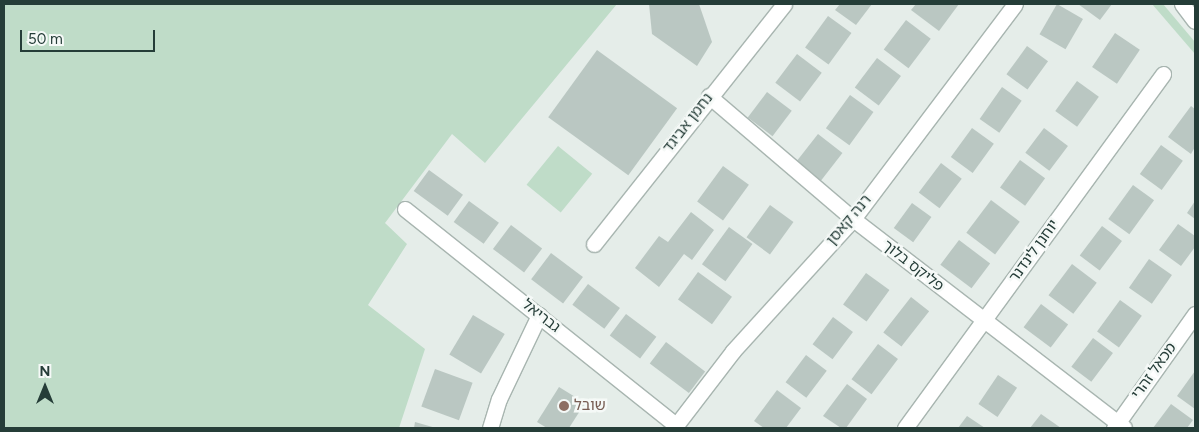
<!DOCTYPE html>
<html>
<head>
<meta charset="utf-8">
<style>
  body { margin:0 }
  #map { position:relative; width:1199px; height:432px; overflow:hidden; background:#e5ede9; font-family:Figtree,"Noto Sans Hebrew",sans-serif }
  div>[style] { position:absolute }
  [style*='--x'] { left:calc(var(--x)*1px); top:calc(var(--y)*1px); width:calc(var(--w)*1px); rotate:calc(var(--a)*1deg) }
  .green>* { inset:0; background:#bfdcc8; transform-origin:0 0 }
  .building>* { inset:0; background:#bac7c2; transform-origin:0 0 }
  .roads { filter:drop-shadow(1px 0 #a8b5b0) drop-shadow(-1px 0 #a8b5b0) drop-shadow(0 1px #a8b5b0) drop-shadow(0 -1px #a8b5b0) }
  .minor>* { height:15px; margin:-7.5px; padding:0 7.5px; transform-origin:7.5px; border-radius:7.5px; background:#fff }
  .tertiary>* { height:15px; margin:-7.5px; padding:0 7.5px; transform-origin:7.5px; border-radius:7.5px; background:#fff }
  .dots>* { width:14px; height:14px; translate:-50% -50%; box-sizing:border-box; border:2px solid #f5f9f7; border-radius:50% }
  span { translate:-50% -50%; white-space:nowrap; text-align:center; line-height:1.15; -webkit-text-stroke:5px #f5f9f7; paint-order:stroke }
  .street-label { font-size:15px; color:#253d38 }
  .education-label { font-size:15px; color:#785e54 }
  .left { translate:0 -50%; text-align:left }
  .frame { position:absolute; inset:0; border:5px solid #253d38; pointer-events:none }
  .north { position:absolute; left:20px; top:362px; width:50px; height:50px; -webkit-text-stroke:4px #f5f9f7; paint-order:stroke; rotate:0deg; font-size:14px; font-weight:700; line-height:20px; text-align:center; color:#253d38 }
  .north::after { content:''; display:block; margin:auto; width:18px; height:22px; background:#253d38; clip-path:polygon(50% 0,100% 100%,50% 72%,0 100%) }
  .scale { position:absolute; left:20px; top:30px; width:135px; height:22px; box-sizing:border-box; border:2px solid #253d38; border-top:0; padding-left:6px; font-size:15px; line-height:18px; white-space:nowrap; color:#253d38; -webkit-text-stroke:4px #f5f9f7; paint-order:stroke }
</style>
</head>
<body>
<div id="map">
  <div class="green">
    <i style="clip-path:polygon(4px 4px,617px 4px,485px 163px,452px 134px,385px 223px,407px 244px,368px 305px,425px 349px,399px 428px,4px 428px)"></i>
    <i style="clip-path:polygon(1152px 4px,1163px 4px,1195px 42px,1195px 54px)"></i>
    <i style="left:558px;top:146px;width:44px;height:50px;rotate:39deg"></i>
  </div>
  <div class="building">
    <i style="clip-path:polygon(649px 4px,699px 4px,712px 42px,697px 66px,652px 34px)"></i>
    <i style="clip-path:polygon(840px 4px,872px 4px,856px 25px,835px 10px)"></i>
    <i style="clip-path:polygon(916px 4px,959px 4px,939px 31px,911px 10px)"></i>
    <i style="left:1057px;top:4px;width:30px;height:35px;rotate:30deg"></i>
    <i style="clip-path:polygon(1078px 4px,1112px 4px,1100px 20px)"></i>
    <i style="left:828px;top:16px;width:29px;height:39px;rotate:36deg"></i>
    <i style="left:906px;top:20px;width:31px;height:37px;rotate:37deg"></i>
    <i style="left:1115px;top:33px;width:30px;height:41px;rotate:34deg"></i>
    <i style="left:1027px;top:46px;width:26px;height:35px;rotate:36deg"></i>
    <i style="left:597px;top:50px;width:99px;height:83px;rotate:36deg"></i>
    <i style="left:797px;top:54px;width:31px;height:36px;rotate:37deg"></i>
    <i style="left:877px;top:58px;width:30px;height:37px;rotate:37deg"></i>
    <i style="left:1077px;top:81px;width:27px;height:37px;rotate:36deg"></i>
    <i style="left:1002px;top:87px;width:24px;height:39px;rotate:35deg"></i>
    <i style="left:767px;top:92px;width:31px;height:32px;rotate:37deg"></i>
    <i style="left:850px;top:95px;width:29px;height:41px;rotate:36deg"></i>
    <i style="clip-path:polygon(1191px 106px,1195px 109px,1195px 147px,1191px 154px,1168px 137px)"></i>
    <i style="left:972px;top:128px;width:27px;height:36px;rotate:36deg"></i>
    <i style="left:1044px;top:128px;width:30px;height:31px;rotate:37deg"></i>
    <i style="left:818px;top:134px;width:31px;height:35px;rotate:38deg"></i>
    <i style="left:1161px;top:145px;width:27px;height:36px;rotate:36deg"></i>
    <i style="left:1020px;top:160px;width:31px;height:34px;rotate:36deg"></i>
    <i style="left:941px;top:163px;width:26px;height:37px;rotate:37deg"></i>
    <i style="left:723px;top:166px;width:32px;height:44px;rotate:36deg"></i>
    <i style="left:429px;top:170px;width:42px;height:26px;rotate:36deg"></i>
    <i style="left:1133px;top:185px;width:26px;height:42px;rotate:36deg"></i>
    <i style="left:991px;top:200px;width:36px;height:41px;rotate:37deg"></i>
    <i style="left:469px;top:201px;width:37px;height:26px;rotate:36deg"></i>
    <i style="clip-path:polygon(1195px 201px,1195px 219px,1187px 213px)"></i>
    <i style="left:912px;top:203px;width:24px;height:31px;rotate:36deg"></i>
    <i style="left:770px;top:205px;width:29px;height:40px;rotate:36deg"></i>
    <i style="clip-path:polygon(691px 212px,714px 230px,692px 260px,684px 254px,659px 287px,635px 268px,659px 236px,668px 242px)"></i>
    <i style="clip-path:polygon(1178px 224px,1195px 236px,1195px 247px,1181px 266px,1159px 250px)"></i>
    <i style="left:511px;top:225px;width:39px;height:30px;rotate:37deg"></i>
    <i style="left:1102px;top:226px;width:25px;height:37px;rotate:37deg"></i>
    <i style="left:729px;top:227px;width:29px;height:46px;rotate:36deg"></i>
    <i style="left:959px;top:240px;width:39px;height:31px;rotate:37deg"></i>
    <i style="left:551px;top:253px;width:40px;height:33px;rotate:37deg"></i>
    <i style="left:1149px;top:259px;width:28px;height:35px;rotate:35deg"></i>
    <i style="left:1072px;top:264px;width:31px;height:39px;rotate:37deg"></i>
    <i style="left:698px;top:272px;width:42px;height:34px;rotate:36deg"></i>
    <i style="left:866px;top:273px;width:29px;height:39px;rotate:36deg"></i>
    <i style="left:588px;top:284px;width:40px;height:26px;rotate:37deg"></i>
    <i style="left:911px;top:297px;width:23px;height:45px;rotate:38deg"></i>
    <i style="left:1120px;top:300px;width:27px;height:39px;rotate:36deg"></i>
    <i style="left:1041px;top:304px;width:34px;height:29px;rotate:37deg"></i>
    <i style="left:626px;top:314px;width:38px;height:27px;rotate:37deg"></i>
    <i style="left:473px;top:315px;width:37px;height:46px;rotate:31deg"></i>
    <i style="left:833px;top:317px;width:25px;height:34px;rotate:37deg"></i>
    <i style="left:1093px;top:338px;width:25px;height:36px;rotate:37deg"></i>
    <i style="left:666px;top:342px;width:49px;height:27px;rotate:37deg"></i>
    <i style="left:878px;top:344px;width:25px;height:44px;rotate:37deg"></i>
    <i style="left:806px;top:355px;width:26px;height:34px;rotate:37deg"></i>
    <i style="left:435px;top:369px;width:40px;height:40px;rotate:20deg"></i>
    <i style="clip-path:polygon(1195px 371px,1195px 409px,1177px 396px)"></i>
    <i style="left:998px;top:375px;width:23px;height:35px;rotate:34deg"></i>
    <i style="clip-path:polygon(847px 384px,867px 399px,846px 428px,841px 428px,823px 416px)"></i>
    <i style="clip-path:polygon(559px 387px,585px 403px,569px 428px,547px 428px,537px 422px)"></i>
    <i style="clip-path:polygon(777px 390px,801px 408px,786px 428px,764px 428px,754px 421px)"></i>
    <i style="clip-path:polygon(1171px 404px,1193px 420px,1187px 428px,1153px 428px)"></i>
    <i style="clip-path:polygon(1041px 414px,1061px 428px,1030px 428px)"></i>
    <i style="clip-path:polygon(967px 416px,985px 428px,958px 428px)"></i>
    <i style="clip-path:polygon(415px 422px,436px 428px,414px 428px)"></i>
  </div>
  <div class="roads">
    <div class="minor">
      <i style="--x:709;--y:96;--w:189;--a:40.5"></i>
      <i style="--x:853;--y:219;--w:342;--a:37.6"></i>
      <i style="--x:405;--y:209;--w:347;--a:38.6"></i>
      <i style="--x:594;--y:244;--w:306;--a:-51.6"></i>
      <i style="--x:490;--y:428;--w:30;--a:-73"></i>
      <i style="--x:499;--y:399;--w:93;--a:-64.5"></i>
      <i style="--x:674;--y:428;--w:97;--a:-52.5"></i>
      <i style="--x:733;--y:351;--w:178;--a:-47.7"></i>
      <i style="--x:853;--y:219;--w:269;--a:-53"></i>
      <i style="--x:905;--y:428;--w:438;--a:-53.9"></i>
      <i style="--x:1114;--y:428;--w:140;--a:-54.6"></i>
    </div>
    <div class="tertiary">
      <i style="--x:1182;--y:4;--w:21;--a:53"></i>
    </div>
  </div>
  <div class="dots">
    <i style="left:564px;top:406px;background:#8d6e63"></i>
  </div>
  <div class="street-label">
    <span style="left:688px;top:123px;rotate:-52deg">נחמן אביגד</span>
    <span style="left:849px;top:220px;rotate:-50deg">רנה קאסן</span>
    <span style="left:1034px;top:251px;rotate:-54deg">יוחנן לינדנר</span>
    <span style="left:913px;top:266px;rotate:38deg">פליקס בלוך</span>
    <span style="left:541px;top:316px;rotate:38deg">גבריאל</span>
    <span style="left:1154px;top:371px;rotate:-54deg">מכאל זהרי</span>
  </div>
  <div class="education-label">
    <span class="left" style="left:574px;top:406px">שובל</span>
  </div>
  <div class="frame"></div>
  <div class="north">N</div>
  <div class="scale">50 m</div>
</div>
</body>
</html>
